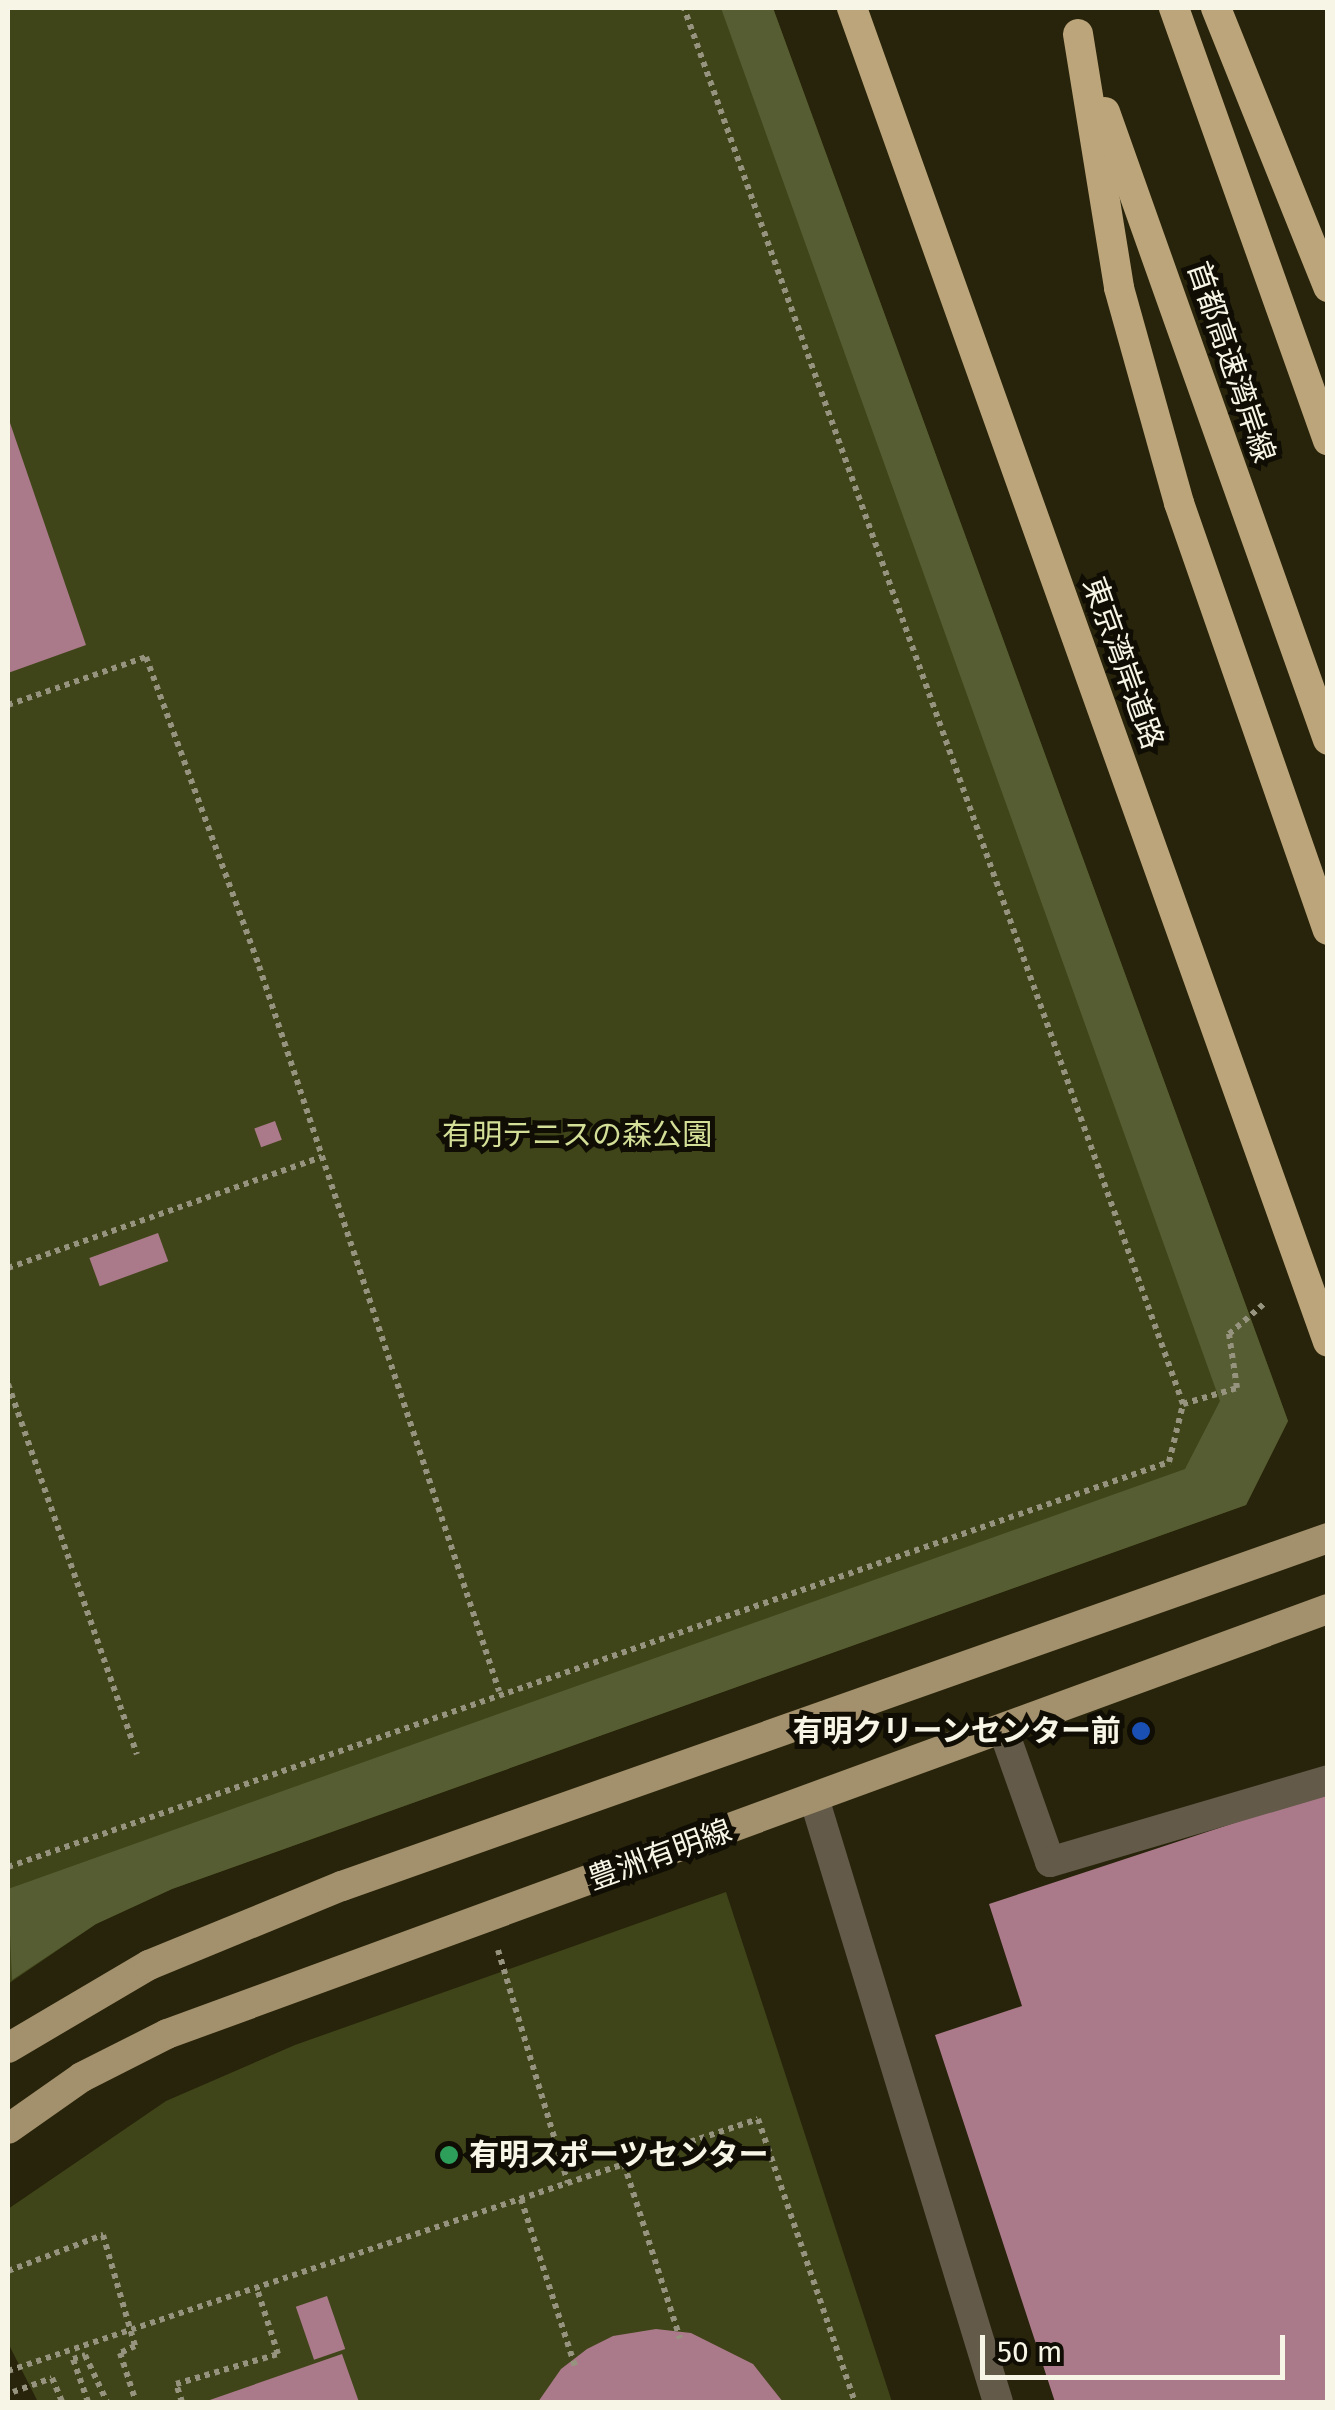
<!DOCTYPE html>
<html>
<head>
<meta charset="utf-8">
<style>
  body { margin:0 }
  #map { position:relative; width:1335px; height:2410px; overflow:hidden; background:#28240b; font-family:"Fira Sans","Noto Sans JP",sans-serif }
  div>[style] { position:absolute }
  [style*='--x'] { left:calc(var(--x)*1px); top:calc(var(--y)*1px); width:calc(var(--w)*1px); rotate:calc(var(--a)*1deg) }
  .green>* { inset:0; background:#3f4519 }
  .forest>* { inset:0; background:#575d32 }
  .building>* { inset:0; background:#ab7a8a; transform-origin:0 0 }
  .path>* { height:6px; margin-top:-3px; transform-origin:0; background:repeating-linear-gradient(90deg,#96937f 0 5px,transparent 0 10px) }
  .minor>* { height:30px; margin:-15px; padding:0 15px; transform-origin:15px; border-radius:15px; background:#635a49 }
  .major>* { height:30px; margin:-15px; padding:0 15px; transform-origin:15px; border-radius:15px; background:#a3906c }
  .highway>* { height:30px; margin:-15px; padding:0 15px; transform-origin:15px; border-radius:15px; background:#bca57a }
  .dots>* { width:28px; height:28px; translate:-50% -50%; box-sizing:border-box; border:5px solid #0f0d04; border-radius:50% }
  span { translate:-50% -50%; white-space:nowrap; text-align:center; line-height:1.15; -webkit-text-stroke:10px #0f0d04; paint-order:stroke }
  .street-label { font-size:30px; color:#f7f5e5 }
  .park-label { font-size:30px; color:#d3de96 }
  .poi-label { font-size:30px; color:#f7f5e5; font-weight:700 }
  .right { translate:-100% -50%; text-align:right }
  .left { translate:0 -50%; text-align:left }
  .frame { position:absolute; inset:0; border:10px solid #f7f5e5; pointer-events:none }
  .scale { position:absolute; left:980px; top:2335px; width:305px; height:45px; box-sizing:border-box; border:5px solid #f7f5e5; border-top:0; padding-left:12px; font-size:30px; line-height:35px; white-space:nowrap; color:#f7f5e5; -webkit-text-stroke:8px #0f0d04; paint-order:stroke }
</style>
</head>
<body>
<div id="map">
  <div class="green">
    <i style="clip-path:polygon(8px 8px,773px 8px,1288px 1421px,1246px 1505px,172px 1889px,96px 1924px,8px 1984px)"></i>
    <i style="clip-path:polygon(726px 1892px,892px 2402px,38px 2402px,8px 2343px,8px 2209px,166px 2101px,295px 2045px)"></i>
  </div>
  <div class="forest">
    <i style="clip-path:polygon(721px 8px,773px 8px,1288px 1421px,1246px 1505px,172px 1889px,96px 1924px,12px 1980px,8px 1889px,1185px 1469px,1220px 1401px)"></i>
  </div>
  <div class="building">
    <i style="clip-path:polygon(8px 417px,86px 645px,8px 673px)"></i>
    <i style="left:275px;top:1121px;width:20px;height:22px;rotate:70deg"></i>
    <i style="left:158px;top:1233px;width:30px;height:73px;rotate:70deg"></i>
    <i style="clip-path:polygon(1328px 1792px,1328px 2402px,1055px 2402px,935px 2035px,1022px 2006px,989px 1904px)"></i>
    <i style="left:327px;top:2296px;width:56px;height:33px;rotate:71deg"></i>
    <i style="clip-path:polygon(656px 2329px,691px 2333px,753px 2364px,783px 2402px,538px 2402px,561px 2369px,587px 2349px,613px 2336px)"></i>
    <i style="clip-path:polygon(342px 2354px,359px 2402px,204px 2402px)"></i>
  </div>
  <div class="path">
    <i style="--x:8;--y:705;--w:146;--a:-19.2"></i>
    <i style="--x:146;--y:657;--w:329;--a:69.9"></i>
    <i style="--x:259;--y:966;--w:764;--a:71.68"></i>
    <i style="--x:8;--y:1268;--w:333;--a:-19.5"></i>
    <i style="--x:8;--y:1384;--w:392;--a:70.8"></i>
    <i style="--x:1183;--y:1404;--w:56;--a:-16.5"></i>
    <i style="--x:1237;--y:1388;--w:55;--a:-98.4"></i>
    <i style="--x:1229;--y:1334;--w:49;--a:-40.9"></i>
    <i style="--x:8;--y:1867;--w:1230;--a:-19.23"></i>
    <i style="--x:1169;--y:1462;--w:60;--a:-76.4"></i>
    <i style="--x:1183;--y:1404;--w:1483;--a:-109.67"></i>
    <i style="--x:498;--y:1950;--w:243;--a:73.3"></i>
    <i style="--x:624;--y:2164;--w:183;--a:72.2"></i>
    <i style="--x:521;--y:2199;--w:176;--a:72.1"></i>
    <i style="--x:8;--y:2271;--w:102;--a:-20.8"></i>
    <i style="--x:103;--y:2235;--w:116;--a:73.9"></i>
    <i style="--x:135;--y:2346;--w:17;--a:155"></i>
    <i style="--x:120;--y:2353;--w:52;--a:71.9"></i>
    <i style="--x:8;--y:2371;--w:791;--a:-18.57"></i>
    <i style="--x:758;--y:2119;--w:299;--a:71.1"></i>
    <i style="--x:13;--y:2392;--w:41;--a:-19.7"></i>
    <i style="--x:52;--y:2378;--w:26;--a:67"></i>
    <i style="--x:88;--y:2402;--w:46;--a:-109.2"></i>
    <i style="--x:73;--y:2359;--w:13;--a:-18"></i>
    <i style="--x:85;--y:2355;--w:52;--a:64.9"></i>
    <i style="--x:182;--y:2402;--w:19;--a:-108"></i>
    <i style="--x:176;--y:2384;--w:106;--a:-16.4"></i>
    <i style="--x:278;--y:2354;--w:68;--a:-107.9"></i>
  </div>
  <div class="minor">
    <i style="--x:1003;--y:1729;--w:141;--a:70.5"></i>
    <i style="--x:1050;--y:1862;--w:290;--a:-16.4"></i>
    <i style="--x:814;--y:1798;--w:631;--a:73.06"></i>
  </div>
  <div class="major">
    <i style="--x:8;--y:2048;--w:164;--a:-30.5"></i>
    <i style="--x:149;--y:1965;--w:209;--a:-22.3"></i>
    <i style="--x:342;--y:1886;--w:1046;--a:-19.44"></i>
    <i style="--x:8;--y:2129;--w:90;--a:-35.1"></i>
    <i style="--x:82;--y:2077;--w:95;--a:-26.8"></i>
    <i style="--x:167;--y:2034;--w:1236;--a:-20.11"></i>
  </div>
  <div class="highway">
    <i style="--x:852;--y:8;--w:1416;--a:70.36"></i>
    <i style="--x:1174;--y:8;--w:459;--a:70.4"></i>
    <i style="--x:1216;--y:8;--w:301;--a:68.1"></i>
    <i style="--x:1078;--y:34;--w:257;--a:80.8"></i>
    <i style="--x:1119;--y:288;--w:223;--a:74.4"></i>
    <i style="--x:1179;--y:503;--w:452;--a:70.8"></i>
    <i style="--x:1105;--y:112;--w:666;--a:70.45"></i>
  </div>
  <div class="dots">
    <i style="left:1141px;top:1731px;background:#1a4fb4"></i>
    <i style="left:449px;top:2155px;background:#2e9e5b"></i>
  </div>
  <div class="street-label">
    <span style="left:1231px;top:362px;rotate:71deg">首都高速湾岸線</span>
    <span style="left:1123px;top:663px;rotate:70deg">東京湾岸道路</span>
    <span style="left:660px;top:1855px;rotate:-20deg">豊洲有明線</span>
  </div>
  <div class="park-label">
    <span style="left:577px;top:1135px">有明テニスの森公園</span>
  </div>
  <div class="poi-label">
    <span class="right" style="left:1121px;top:1731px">有明クリーンセンター前</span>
    <span class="left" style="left:469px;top:2155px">有明スポーツセンター</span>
  </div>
  <div class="frame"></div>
  <div class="scale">50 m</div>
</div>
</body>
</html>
